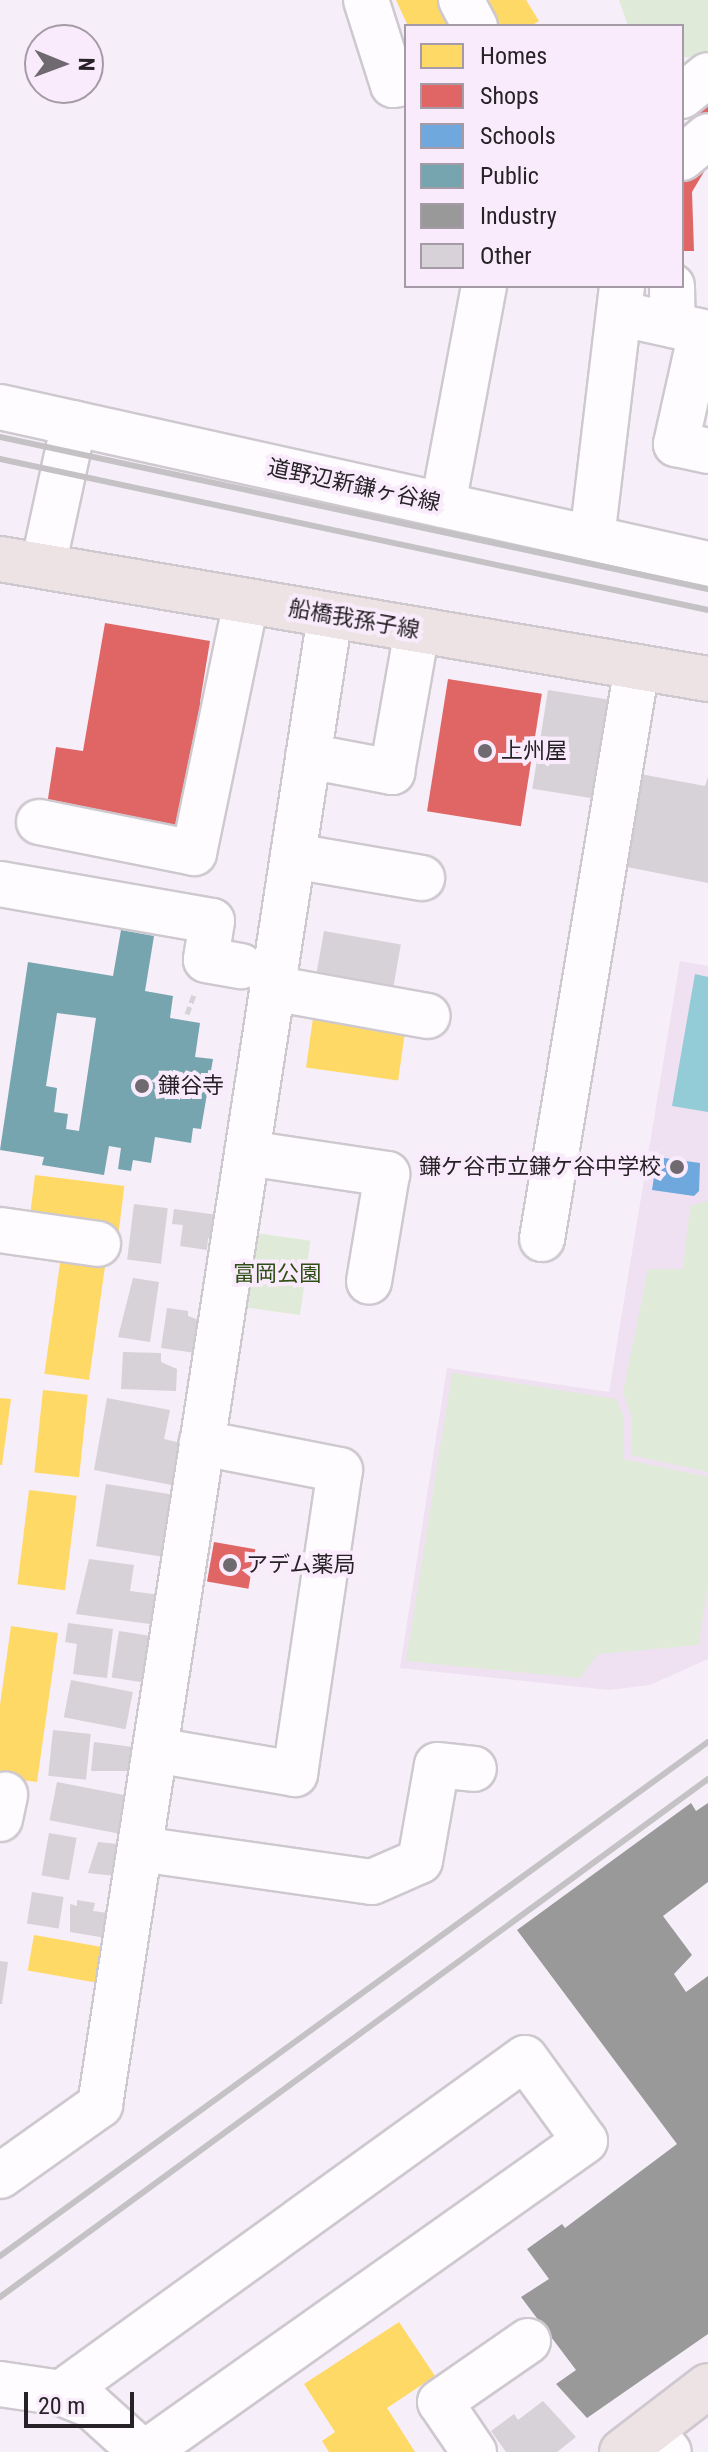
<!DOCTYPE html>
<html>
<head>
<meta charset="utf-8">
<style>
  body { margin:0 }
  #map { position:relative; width:708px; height:2452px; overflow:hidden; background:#f6eef8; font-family:"Roboto Condensed","Noto Sans JP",sans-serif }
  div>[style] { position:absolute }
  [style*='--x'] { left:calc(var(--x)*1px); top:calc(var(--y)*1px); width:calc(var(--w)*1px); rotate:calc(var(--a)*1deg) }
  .built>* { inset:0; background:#efe1f1 }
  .green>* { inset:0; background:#dfebd8; transform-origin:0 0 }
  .water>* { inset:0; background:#93cbd6 }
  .homes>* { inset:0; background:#ffd966; transform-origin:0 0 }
  .shops>* { inset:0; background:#e06666; transform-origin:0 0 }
  .schools>* { inset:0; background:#6fa8dc }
  .public>* { inset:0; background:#76a5af }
  .industry>* { inset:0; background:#999 }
  .building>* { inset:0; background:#d7d1d8; transform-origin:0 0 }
  .path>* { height:5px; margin-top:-2.5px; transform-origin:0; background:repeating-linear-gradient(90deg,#d5d3d6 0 8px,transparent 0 12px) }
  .roads { filter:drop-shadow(2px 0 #cec8cf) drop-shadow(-2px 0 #cec8cf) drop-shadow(0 2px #cec8cf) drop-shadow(0 -2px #cec8cf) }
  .minor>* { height:44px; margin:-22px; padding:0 22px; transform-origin:22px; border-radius:22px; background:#fefcfe }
  .major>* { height:44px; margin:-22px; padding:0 22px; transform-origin:22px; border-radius:22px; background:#ede3e4 }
  .rail>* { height:6px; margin:-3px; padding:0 3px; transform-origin:3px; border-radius:3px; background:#c4c2c4 }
  .dots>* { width:22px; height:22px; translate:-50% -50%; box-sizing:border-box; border:4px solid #f9ebfb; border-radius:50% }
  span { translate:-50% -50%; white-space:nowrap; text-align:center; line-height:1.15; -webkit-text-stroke:8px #f9ebfb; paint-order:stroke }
  .street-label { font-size:22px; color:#272227 }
  .poi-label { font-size:22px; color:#272227 }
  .left { translate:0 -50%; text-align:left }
  .right { translate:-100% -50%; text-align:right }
  .park-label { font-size:22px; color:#2f4e16 }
  .legend { position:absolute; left:404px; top:24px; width:280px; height:264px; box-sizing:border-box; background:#f9ebfb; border:2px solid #a59ba6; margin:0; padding:10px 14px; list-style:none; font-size:24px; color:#272227 }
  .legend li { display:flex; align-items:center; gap:16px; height:40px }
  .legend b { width:40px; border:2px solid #a59ba6 }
  .north { position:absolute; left:24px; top:24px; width:80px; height:80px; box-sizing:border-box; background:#f9ebfb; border:2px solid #a59ba6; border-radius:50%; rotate:91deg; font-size:22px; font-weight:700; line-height:32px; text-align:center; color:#272227 }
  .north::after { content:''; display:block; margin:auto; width:28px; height:36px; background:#6f6970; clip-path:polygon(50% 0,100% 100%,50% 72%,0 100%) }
  .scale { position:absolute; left:24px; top:2392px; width:110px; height:36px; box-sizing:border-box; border:4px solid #272227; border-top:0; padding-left:10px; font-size:24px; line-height:28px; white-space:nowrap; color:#272227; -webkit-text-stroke:6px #f9ebfb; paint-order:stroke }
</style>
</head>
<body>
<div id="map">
  <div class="built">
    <i style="clip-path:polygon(680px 961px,708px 966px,708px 1659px,650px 1685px,609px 1690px,400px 1668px,447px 1368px,609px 1392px)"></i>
  </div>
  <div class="green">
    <i style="clip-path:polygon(619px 0,708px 0,708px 51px,699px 58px,682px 57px,682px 26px,628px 26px)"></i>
    <i style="clip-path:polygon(708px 1201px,708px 1472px,631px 1455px,632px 1417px,623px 1393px,648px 1269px,683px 1269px,690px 1206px)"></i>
    <i style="left:256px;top:1233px;width:55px;height:75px;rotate:8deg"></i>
    <i style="clip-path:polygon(452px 1373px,616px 1399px,624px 1417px,624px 1459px,708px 1477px,708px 1582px,699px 1645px,598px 1654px,580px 1678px,406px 1661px)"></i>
  </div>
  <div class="water">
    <i style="clip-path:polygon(695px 974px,708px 977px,708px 1112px,672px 1106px)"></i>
  </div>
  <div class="homes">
    <i style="clip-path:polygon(396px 0,445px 0,457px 26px,408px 26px)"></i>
    <i style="clip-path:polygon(477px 0,526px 0,539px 21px,531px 26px,494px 26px)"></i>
    <i style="left:313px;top:1018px;width:93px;height:50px;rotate:8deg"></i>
    <i style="left:35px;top:1175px;width:90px;height:47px;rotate:7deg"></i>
    <i style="left:61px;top:1256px;width:45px;height:119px;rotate:8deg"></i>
    <i style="left:43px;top:1390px;width:45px;height:83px;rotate:6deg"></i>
    <i style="clip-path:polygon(0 1398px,11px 1399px,2px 1465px,0 1465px)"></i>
    <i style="left:29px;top:1490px;width:48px;height:95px;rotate:7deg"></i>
    <i style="clip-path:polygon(11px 1626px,58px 1633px,37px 1782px,0 1777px,0 1705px)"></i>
    <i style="left:34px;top:1935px;width:79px;height:36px;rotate:10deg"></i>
    <i style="clip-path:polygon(399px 2322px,435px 2376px,387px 2408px,415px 2452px,329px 2452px,322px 2441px,335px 2432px,304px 2384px)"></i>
  </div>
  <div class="shops">
    <i style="clip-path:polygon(708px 104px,708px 165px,692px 192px,694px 251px,682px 251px,682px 126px)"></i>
    <i style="clip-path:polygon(105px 623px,210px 641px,200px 702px,209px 703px,183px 828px,47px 805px,56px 747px,83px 751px)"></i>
    <i style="left:448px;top:679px;width:95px;height:134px;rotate:9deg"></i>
    <i style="left:214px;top:1542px;width:42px;height:40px;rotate:10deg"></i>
  </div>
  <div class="schools">
    <i style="clip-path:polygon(657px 1157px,700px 1163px,699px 1191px,694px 1196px,652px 1190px)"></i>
  </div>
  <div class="public">
    <i style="clip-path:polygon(evenodd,121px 930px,154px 936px,145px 991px,173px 996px,170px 1018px,200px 1023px,195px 1057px,213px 1059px,201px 1129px,193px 1128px,191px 1143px,155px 1137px,151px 1163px,133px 1160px,131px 1171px,118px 1169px,121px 1148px,109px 1146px,104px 1175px,42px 1165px,44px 1157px,0 1150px,28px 962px,113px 976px,121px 930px,57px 1013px,96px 1018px,79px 1131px,66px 1129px,68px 1114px,54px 1112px,57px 1088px,46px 1086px,57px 1013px)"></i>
  </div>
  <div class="industry">
    <i style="clip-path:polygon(691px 1803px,696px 1811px,708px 1803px,708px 1882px,663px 1916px,692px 1955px,674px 1974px,686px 1992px,708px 1976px,708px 2334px,587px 2418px,556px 2384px,576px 2370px,521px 2297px,549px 2279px,527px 2249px,562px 2224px,565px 2228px,677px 2144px,517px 1930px)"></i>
  </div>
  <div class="building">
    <i style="left:548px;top:690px;width:67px;height:100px;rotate:9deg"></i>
    <i style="clip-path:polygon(640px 774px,705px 786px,708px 777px,708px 883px,622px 866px)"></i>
    <i style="left:324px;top:931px;width:78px;height:44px;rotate:10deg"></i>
    <i style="left:134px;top:1204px;width:34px;height:56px;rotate:7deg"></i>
    <i style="clip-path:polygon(174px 1209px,225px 1216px,222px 1240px,208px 1238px,207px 1250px,180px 1246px,183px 1225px,172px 1224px)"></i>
    <i style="clip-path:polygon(133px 1278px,159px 1282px,150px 1342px,118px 1337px)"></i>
    <i style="clip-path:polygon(167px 1308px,188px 1311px,188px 1316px,207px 1323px,202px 1354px,161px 1348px)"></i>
    <i style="clip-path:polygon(123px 1352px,161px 1353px,161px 1362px,177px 1369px,176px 1391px,121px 1389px)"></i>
    <i style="clip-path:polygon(107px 1398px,170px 1410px,164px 1439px,185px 1444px,177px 1486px,94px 1470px)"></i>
    <i style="left:106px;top:1484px;width:75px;height:63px;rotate:9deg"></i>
    <i style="clip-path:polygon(89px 1559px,134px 1565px,130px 1591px,161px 1595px,157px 1625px,76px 1614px)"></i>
    <i style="clip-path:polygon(68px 1623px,113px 1629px,107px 1678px,73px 1674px,77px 1644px,65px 1642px)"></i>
    <i style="left:119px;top:1631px;width:39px;height:47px;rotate:9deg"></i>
    <i style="left:71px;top:1680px;width:63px;height:38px;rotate:11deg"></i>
    <i style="left:53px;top:1730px;width:38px;height:46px;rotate:6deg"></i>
    <i style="clip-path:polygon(94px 1742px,141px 1748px,138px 1771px,91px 1771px)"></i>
    <i style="left:57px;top:1782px;width:71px;height:39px;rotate:11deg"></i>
    <i style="left:49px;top:1833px;width:28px;height:43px;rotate:10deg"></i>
    <i style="clip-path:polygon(98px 1842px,129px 1845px,125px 1877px,88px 1873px)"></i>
    <i style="left:32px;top:1892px;width:32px;height:32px;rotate:9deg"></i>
    <i style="clip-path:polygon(77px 1900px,95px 1903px,93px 1911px,116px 1914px,112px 1939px,70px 1932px,70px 1904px,77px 1906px)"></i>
    <i style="clip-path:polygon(0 1961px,8px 1962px,2px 2004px,0 2004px)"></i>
    <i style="clip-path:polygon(543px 2401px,576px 2437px,557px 2452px,506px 2452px,491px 2431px,514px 2414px,518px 2420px)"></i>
  </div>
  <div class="path">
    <i style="--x:187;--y:1014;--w:20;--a:-70"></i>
  </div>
  <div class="roads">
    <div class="minor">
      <i style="--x:366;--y:0;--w:89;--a:72.4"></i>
      <i style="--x:393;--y:85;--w:13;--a:-9"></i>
      <i style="--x:461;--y:0;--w:30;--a:62"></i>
      <i style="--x:682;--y:96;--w:33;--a:-39"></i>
      <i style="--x:682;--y:158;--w:34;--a:-40"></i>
      <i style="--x:672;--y:286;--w:39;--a:89"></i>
      <i style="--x:622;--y:314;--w:88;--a:12.5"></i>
      <i style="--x:701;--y:332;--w:115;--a:102.6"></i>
      <i style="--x:676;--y:444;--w:33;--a:12"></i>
      <i style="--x:0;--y:407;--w:725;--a:12.5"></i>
      <i style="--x:443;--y:505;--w:223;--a:-79.4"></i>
      <i style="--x:592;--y:538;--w:254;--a:-83.2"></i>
      <i style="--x:43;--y:566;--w:146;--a:-77.8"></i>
      <i style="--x:308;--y:756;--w:86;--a:10.8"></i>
      <i style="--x:392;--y:772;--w:144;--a:-80"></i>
      <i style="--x:39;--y:822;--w:158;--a:11.3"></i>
      <i style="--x:194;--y:853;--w:257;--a:-78.3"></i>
      <i style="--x:293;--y:856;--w:131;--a:9.7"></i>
      <i style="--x:0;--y:884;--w:215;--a:9.9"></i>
      <i style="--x:212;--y:921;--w:39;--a:99"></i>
      <i style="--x:206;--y:960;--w:36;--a:10"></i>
      <i style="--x:272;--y:988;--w:158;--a:10.2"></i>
      <i style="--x:247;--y:1153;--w:142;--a:8.5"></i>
      <i style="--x:387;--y:1174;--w:109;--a:99.5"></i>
      <i style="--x:0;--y:1230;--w:99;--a:8.1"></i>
      <i style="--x:542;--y:1239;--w:580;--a:-80.57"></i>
      <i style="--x:155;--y:1750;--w:142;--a:9.7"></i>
      <i style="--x:295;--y:1774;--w:307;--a:-81.6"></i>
      <i style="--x:340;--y:1470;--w:141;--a:-168.9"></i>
      <i style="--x:0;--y:1819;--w:25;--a:-78"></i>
      <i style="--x:140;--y:1849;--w:234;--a:8.1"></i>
      <i style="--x:372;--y:1882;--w:52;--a:-23.6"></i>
      <i style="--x:420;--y:1861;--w:97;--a:-80"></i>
      <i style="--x:437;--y:1765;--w:37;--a:6"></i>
      <i style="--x:0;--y:2176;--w:123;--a:-35.4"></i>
      <i style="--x:100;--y:2105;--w:1507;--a:-81.22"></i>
      <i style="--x:0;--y:2384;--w:62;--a:8.4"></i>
      <i style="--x:61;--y:2393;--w:31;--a:22"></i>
      <i style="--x:90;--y:2405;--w:70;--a:42.1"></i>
      <i style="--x:61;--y:2393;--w:572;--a:-35.83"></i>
      <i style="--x:525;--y:2058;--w:102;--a:54.1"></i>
      <i style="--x:585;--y:2141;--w:538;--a:144.69"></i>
      <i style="--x:651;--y:2430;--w:28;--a:51"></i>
      <i style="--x:474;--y:2452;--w:60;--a:-124.2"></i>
      <i style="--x:440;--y:2402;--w:107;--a:-34.7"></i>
    </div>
    <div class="major">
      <i style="--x:0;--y:559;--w:718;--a:9.62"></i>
      <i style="--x:622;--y:2452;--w:108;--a:-37.5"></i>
    </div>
  </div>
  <div class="rail">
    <i style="--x:0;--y:437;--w:724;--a:12.12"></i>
    <i style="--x:0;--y:459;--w:724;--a:12.04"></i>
    <i style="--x:0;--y:2256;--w:875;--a:-35.98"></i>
    <i style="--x:0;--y:2297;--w:877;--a:-36.19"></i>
  </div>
  <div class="dots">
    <i style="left:485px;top:751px;background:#6f6970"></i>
    <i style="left:142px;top:1086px;background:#6f6970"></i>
    <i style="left:677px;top:1167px;background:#6f6970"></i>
    <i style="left:230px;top:1565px;background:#6f6970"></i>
  </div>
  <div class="street-label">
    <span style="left:354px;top:485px;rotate:12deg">道野辺新鎌ヶ谷線</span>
    <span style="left:354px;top:619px;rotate:10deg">船橋我孫子線</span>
  </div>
  <div class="poi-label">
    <span class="left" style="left:501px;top:751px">上州屋</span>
    <span class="left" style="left:158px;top:1086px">鎌谷寺</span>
    <span class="right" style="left:661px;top:1167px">鎌ケ谷市立鎌ケ谷中学校</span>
    <span class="left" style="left:246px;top:1565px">アデム薬局</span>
  </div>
  <div class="park-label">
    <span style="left:277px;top:1274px">富岡公園</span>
  </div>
  <ul class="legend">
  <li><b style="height:22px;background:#ffd966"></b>Homes</li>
  <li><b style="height:22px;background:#e06666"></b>Shops</li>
  <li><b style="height:22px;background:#6fa8dc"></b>Schools</li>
  <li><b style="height:22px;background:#76a5af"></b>Public</li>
  <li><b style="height:22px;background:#999"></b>Industry</li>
  <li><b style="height:22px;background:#d7d1d8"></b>Other</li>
  </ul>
  <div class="north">N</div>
  <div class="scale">20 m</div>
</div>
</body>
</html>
